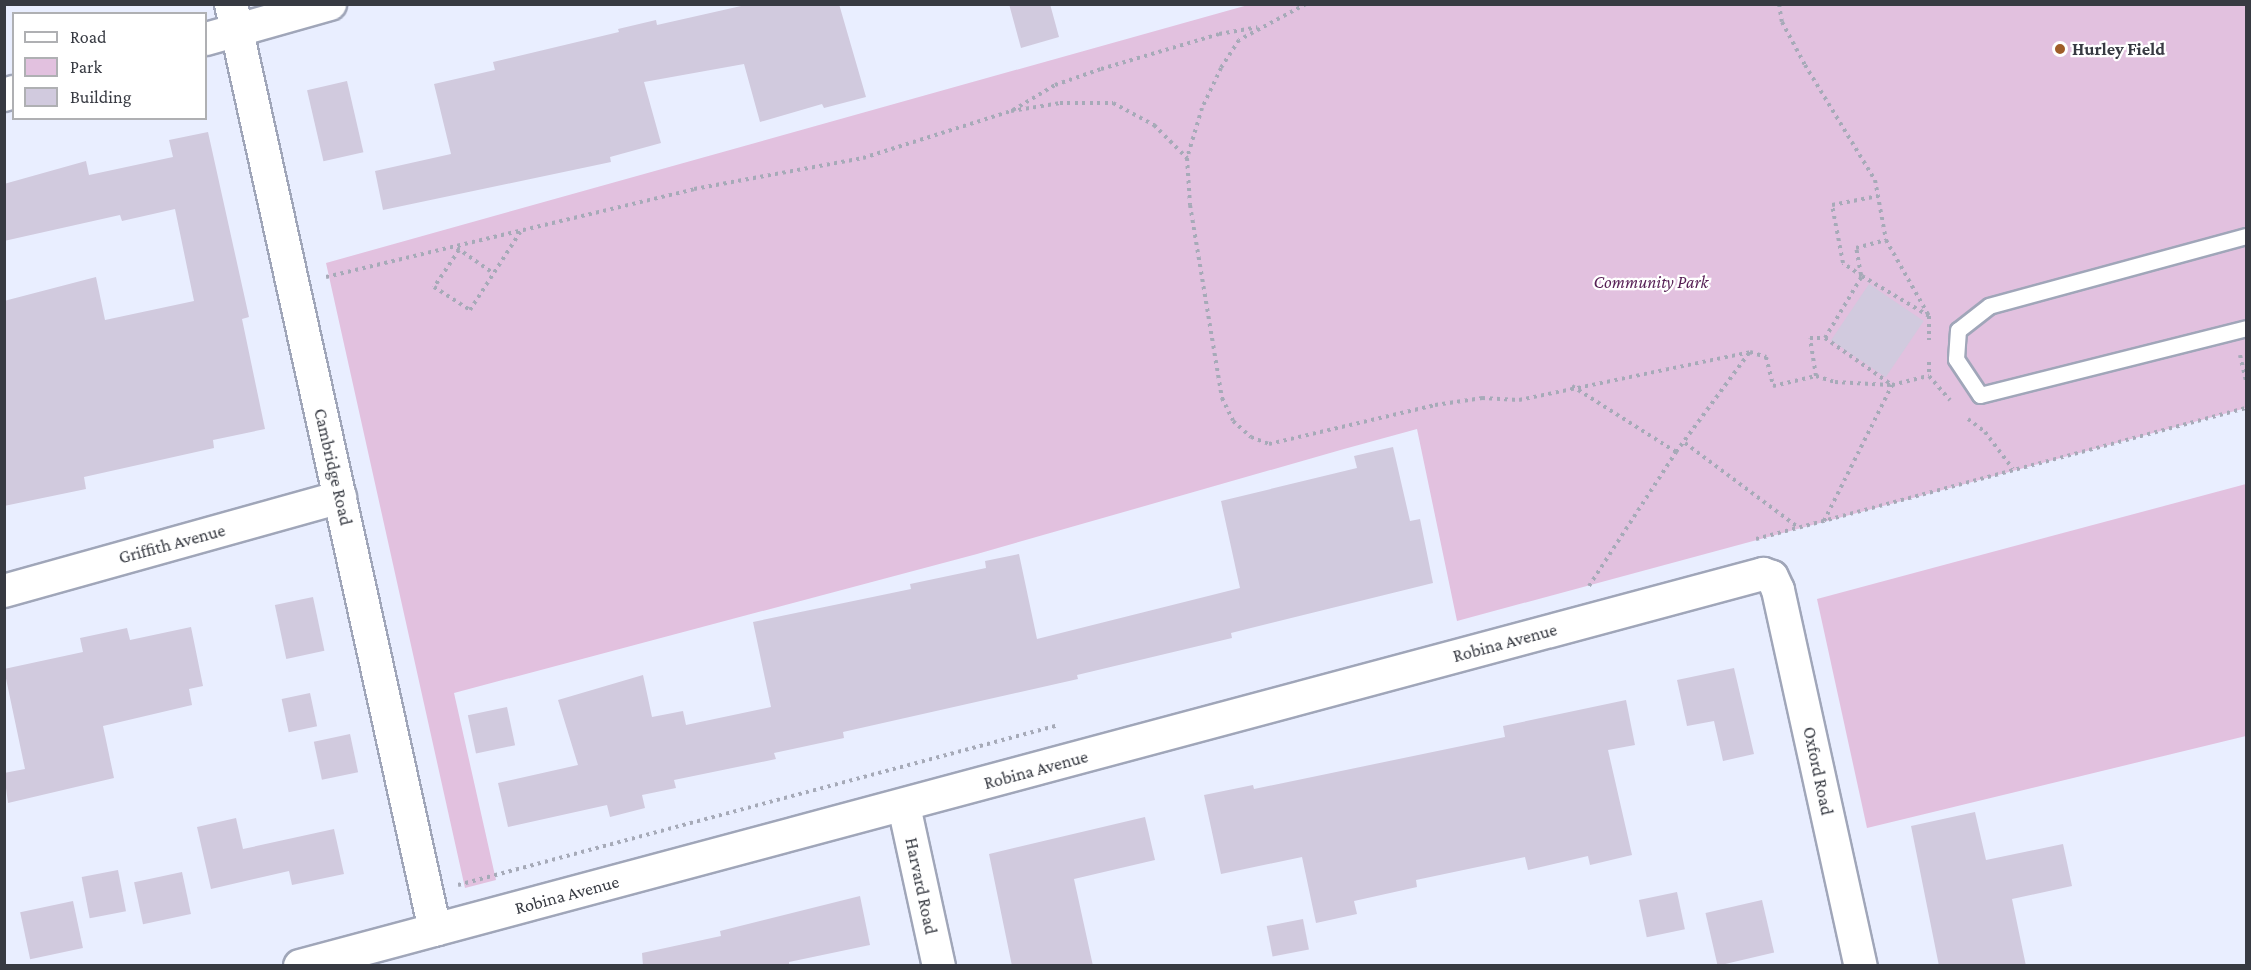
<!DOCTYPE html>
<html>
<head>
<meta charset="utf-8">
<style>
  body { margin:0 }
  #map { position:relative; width:2251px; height:970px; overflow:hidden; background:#e9eeff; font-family:"Crimson Pro",serif }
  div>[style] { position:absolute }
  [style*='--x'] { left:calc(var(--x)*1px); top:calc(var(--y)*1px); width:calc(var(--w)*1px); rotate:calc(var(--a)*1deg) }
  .green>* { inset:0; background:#e2c1df }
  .building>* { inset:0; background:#d1cade; transform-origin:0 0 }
  .path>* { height:4px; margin-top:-2px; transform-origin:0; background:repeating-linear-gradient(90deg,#a6aab8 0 3px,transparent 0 7.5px) }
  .roads { filter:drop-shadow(2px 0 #a0a6b9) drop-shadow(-2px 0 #a0a6b9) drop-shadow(0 2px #a0a6b9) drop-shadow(0 -2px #a0a6b9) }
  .lane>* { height:15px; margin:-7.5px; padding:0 7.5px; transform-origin:7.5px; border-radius:7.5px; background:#fff }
  .street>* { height:32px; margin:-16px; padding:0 16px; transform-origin:16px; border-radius:16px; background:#fff }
  .dots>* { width:16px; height:16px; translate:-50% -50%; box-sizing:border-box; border:3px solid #fff; border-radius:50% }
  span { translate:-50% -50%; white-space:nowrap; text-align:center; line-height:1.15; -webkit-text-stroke:4.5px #fff; paint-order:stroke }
  .poi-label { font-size:18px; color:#373a42; font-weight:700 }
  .left { translate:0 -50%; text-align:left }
  .park-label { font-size:18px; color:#561f54; font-style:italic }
  .street-label { font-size:18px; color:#373a42 }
  .frame { position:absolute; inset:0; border:6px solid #373a42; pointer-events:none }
  .legend { position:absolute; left:12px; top:12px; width:195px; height:108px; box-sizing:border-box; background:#fff; border:2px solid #afb0b3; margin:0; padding:8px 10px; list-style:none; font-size:18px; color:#373a42 }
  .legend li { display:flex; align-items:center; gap:12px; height:30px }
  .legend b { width:30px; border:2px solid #afb0b3 }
</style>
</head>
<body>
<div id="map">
  <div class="green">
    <i style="clip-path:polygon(1248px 5px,2246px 5px,2246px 408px,1457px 621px,1417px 429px,1344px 449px,977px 554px,454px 693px,496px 880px,465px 888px,326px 263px)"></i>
    <i style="clip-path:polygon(2246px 484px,2246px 736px,1867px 828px,1817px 599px)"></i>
  </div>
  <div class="building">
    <i style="clip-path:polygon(750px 4px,839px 4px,866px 97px,824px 108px,822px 104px,760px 122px,744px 64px,644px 82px,661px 143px,610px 157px,611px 162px,383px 210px,375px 171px,451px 154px,434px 84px,495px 70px,493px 62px,619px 32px,618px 29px,656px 20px,657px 25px)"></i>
    <i style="clip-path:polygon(1009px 4px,1050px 4px,1059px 37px,1021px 48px)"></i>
    <i style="left:347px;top:81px;width:73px;height:41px;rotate:77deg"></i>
    <i style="clip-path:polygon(208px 132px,249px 317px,242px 319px,265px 429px,213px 440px,214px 448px,84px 477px,86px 489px,4px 506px,4px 301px,96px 277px,105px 320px,194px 301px,175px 209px,122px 221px,120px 215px,4px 241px,4px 184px,86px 161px,89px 175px,173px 157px,169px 140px)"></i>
    <i style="left:1869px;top:284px;width:66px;height:68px;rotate:34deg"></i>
    <i style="clip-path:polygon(1393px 447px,1410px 521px,1420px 519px,1433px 583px,1231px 633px,1232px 638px,1077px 675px,1078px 679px,843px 732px,844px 738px,774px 753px,776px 759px,674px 780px,676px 788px,642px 795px,645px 808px,610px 817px,607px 805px,508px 827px,498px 783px,578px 765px,558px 700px,643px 675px,652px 717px,683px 711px,686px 725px,771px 707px,753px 622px,911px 589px,910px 584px,986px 568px,985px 561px,1019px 554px,1037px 639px,1240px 588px,1221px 501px,1357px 468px,1354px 456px)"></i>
    <i style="left:313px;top:597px;width:55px;height:39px;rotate:78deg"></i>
    <i style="clip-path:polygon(191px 627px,203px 686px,189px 689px,192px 705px,103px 726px,114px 778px,8px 803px,4px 773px,25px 769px,4px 669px,83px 652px,80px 638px,127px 628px,130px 640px)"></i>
    <i style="clip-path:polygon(1734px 668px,1754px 754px,1723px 761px,1714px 721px,1687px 726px,1677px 680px)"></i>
    <i style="left:310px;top:693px;width:34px;height:29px;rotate:78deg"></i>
    <i style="clip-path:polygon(1626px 700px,1635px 745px,1608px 750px,1632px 855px,1590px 865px,1588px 856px,1528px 870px,1525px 857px,1416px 880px,1417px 887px,1354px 901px,1357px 914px,1316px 923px,1302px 857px,1221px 874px,1204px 795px,1253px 785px,1254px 789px,1505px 737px,1503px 726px)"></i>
    <i style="left:507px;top:707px;width:39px;height:40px;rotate:78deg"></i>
    <i style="left:350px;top:734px;width:39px;height:37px;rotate:78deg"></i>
    <i style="clip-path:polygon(1975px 812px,1986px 860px,2063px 844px,2072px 886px,2012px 899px,2026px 966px,1939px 966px,1911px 826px)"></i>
    <i style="clip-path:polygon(1145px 817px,1155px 860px,1074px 879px,1093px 966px,1012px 966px,989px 854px)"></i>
    <i style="clip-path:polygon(236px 818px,243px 849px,334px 829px,344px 874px,292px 885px,289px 871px,211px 889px,197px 827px)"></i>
    <i style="left:118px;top:870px;width:42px;height:37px;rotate:79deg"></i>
    <i style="left:182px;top:872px;width:43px;height:49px;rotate:78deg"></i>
    <i style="left:1677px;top:892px;width:38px;height:39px;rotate:78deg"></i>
    <i style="clip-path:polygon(860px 896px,870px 945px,789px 962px,789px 966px,643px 966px,642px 953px,721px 936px,720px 931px)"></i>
    <i style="left:1762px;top:900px;width:54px;height:58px;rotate:77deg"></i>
    <i style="left:73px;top:901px;width:48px;height:54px;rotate:78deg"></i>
    <i style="left:1303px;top:919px;width:31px;height:37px;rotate:79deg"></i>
  </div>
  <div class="path">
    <i style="--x:1306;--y:4;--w:76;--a:151.8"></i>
    <i style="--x:1239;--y:40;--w:33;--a:123"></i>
    <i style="--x:1221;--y:68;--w:44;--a:115.4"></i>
    <i style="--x:1202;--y:108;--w:52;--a:106.7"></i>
    <i style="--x:1187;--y:158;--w:47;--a:86.3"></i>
    <i style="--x:1190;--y:205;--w:196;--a:80.6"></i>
    <i style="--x:1222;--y:398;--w:25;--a:64"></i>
    <i style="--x:1233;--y:421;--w:24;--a:42"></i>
    <i style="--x:1251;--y:437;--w:19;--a:21"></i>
    <i style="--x:1269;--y:444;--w:171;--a:-13.2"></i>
    <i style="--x:1435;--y:405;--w:48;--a:-8.5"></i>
    <i style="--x:1482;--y:398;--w:37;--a:3"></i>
    <i style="--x:1519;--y:400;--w:236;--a:-11.7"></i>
    <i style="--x:1750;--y:352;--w:17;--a:17"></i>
    <i style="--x:1766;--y:357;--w:30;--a:76"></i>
    <i style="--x:1773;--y:386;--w:44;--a:-13.1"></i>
    <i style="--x:1816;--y:376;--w:38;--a:-99"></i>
    <i style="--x:1810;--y:338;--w:15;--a:0"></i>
    <i style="--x:1825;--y:338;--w:72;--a:-59.2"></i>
    <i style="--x:1862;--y:276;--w:78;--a:30.8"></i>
    <i style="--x:1779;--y:4;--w:18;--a:81"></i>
    <i style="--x:1782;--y:22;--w:49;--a:61.9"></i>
    <i style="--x:1805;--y:65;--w:135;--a:58.7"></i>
    <i style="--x:1875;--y:180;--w:61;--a:79.6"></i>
    <i style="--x:1886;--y:240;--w:87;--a:60.5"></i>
    <i style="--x:1929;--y:316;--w:24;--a:90"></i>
    <i style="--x:1013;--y:110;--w:49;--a:-30.8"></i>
    <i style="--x:1055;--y:85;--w:49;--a:-19.2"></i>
    <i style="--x:1101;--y:69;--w:123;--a:-16.5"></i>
    <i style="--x:1219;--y:34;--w:39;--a:-10"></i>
    <i style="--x:457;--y:248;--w:44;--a:34.8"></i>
    <i style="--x:459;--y:250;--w:45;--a:124"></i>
    <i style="--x:434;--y:287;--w:43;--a:32.6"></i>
    <i style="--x:470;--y:310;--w:94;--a:-57.2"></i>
    <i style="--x:1861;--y:275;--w:27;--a:-100"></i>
    <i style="--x:1856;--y:248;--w:31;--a:-15"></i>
    <i style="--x:1862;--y:276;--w:23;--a:-146"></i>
    <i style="--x:1843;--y:263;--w:59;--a:-100.7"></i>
    <i style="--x:1832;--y:205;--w:47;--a:-11.1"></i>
    <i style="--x:326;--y:277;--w:378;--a:-13.4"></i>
    <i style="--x:694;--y:189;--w:172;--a:-10.4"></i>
    <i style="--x:863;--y:158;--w:155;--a:-17.6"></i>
    <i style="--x:1011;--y:111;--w:50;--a:-9.3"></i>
    <i style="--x:1060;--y:103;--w:53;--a:0"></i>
    <i style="--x:1113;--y:103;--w:47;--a:28.2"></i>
    <i style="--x:1154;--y:125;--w:47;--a:45"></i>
    <i style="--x:1825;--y:338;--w:82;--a:35"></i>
    <i style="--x:2240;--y:355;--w:26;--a:77"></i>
    <i style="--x:1929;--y:362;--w:14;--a:90"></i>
    <i style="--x:1929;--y:376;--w:32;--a:49"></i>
    <i style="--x:1816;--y:376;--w:20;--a:18"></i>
    <i style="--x:1835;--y:382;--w:55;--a:3.1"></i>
    <i style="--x:1572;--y:386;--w:123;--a:32.4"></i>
    <i style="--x:1968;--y:419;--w:21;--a:37"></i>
    <i style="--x:1985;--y:432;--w:46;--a:52.9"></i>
    <i style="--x:1685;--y:443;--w:142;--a:36.7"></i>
    <i style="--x:1824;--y:521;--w:152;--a:-63.4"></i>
    <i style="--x:1892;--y:385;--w:38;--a:-14"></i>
    <i style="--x:1756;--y:539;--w:507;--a:-14.97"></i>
    <i style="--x:1589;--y:586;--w:160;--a:-57"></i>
    <i style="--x:1676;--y:452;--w:123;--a:-53.6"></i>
    <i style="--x:458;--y:885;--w:622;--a:-14.91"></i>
  </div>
  <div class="roads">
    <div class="lane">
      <i style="--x:2246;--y:236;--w:266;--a:164.8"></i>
      <i style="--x:1989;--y:306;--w:39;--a:142"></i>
      <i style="--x:1958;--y:330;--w:29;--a:94"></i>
      <i style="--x:1956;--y:359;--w:43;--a:56.3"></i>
      <i style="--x:1980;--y:395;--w:274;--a:-14.1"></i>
    </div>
    <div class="street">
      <i style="--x:231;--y:4;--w:948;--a:77.58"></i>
      <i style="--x:206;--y:39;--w:129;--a:-15.8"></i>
      <i style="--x:4;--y:95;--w:10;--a:-17"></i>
      <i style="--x:4;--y:591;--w:349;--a:-15.6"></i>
      <i style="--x:904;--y:806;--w:164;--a:77.7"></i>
      <i style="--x:300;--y:966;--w:1515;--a:-15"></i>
      <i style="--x:1763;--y:574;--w:9;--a:18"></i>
      <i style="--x:1772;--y:577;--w:14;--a:65"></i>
      <i style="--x:1778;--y:590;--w:385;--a:77.6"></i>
    </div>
  </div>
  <div class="dots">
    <i style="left:2060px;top:49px;background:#9f5d29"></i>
  </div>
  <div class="poi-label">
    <span class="left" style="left:2072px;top:49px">Hurley Field</span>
  </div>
  <div class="park-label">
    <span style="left:1651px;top:282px">Community Park</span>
  </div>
  <div class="street-label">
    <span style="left:333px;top:467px;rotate:77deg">Cambridge Road</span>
    <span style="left:172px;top:544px;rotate:-15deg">Griffith Avenue</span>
    <span style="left:1505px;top:643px;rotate:-15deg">Robina Avenue</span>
    <span style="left:1036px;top:770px;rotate:-15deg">Robina Avenue</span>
    <span style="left:1818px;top:771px;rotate:78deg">Oxford Road</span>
    <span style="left:921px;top:886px;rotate:78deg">Harvard Road</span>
    <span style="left:567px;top:895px;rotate:-15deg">Robina Avenue</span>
  </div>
  <div class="frame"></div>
  <ul class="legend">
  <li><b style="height:8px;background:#fff"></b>Road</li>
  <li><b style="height:16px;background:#e2c1df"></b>Park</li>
  <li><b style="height:16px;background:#d1cade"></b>Building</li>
  </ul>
</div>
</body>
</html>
